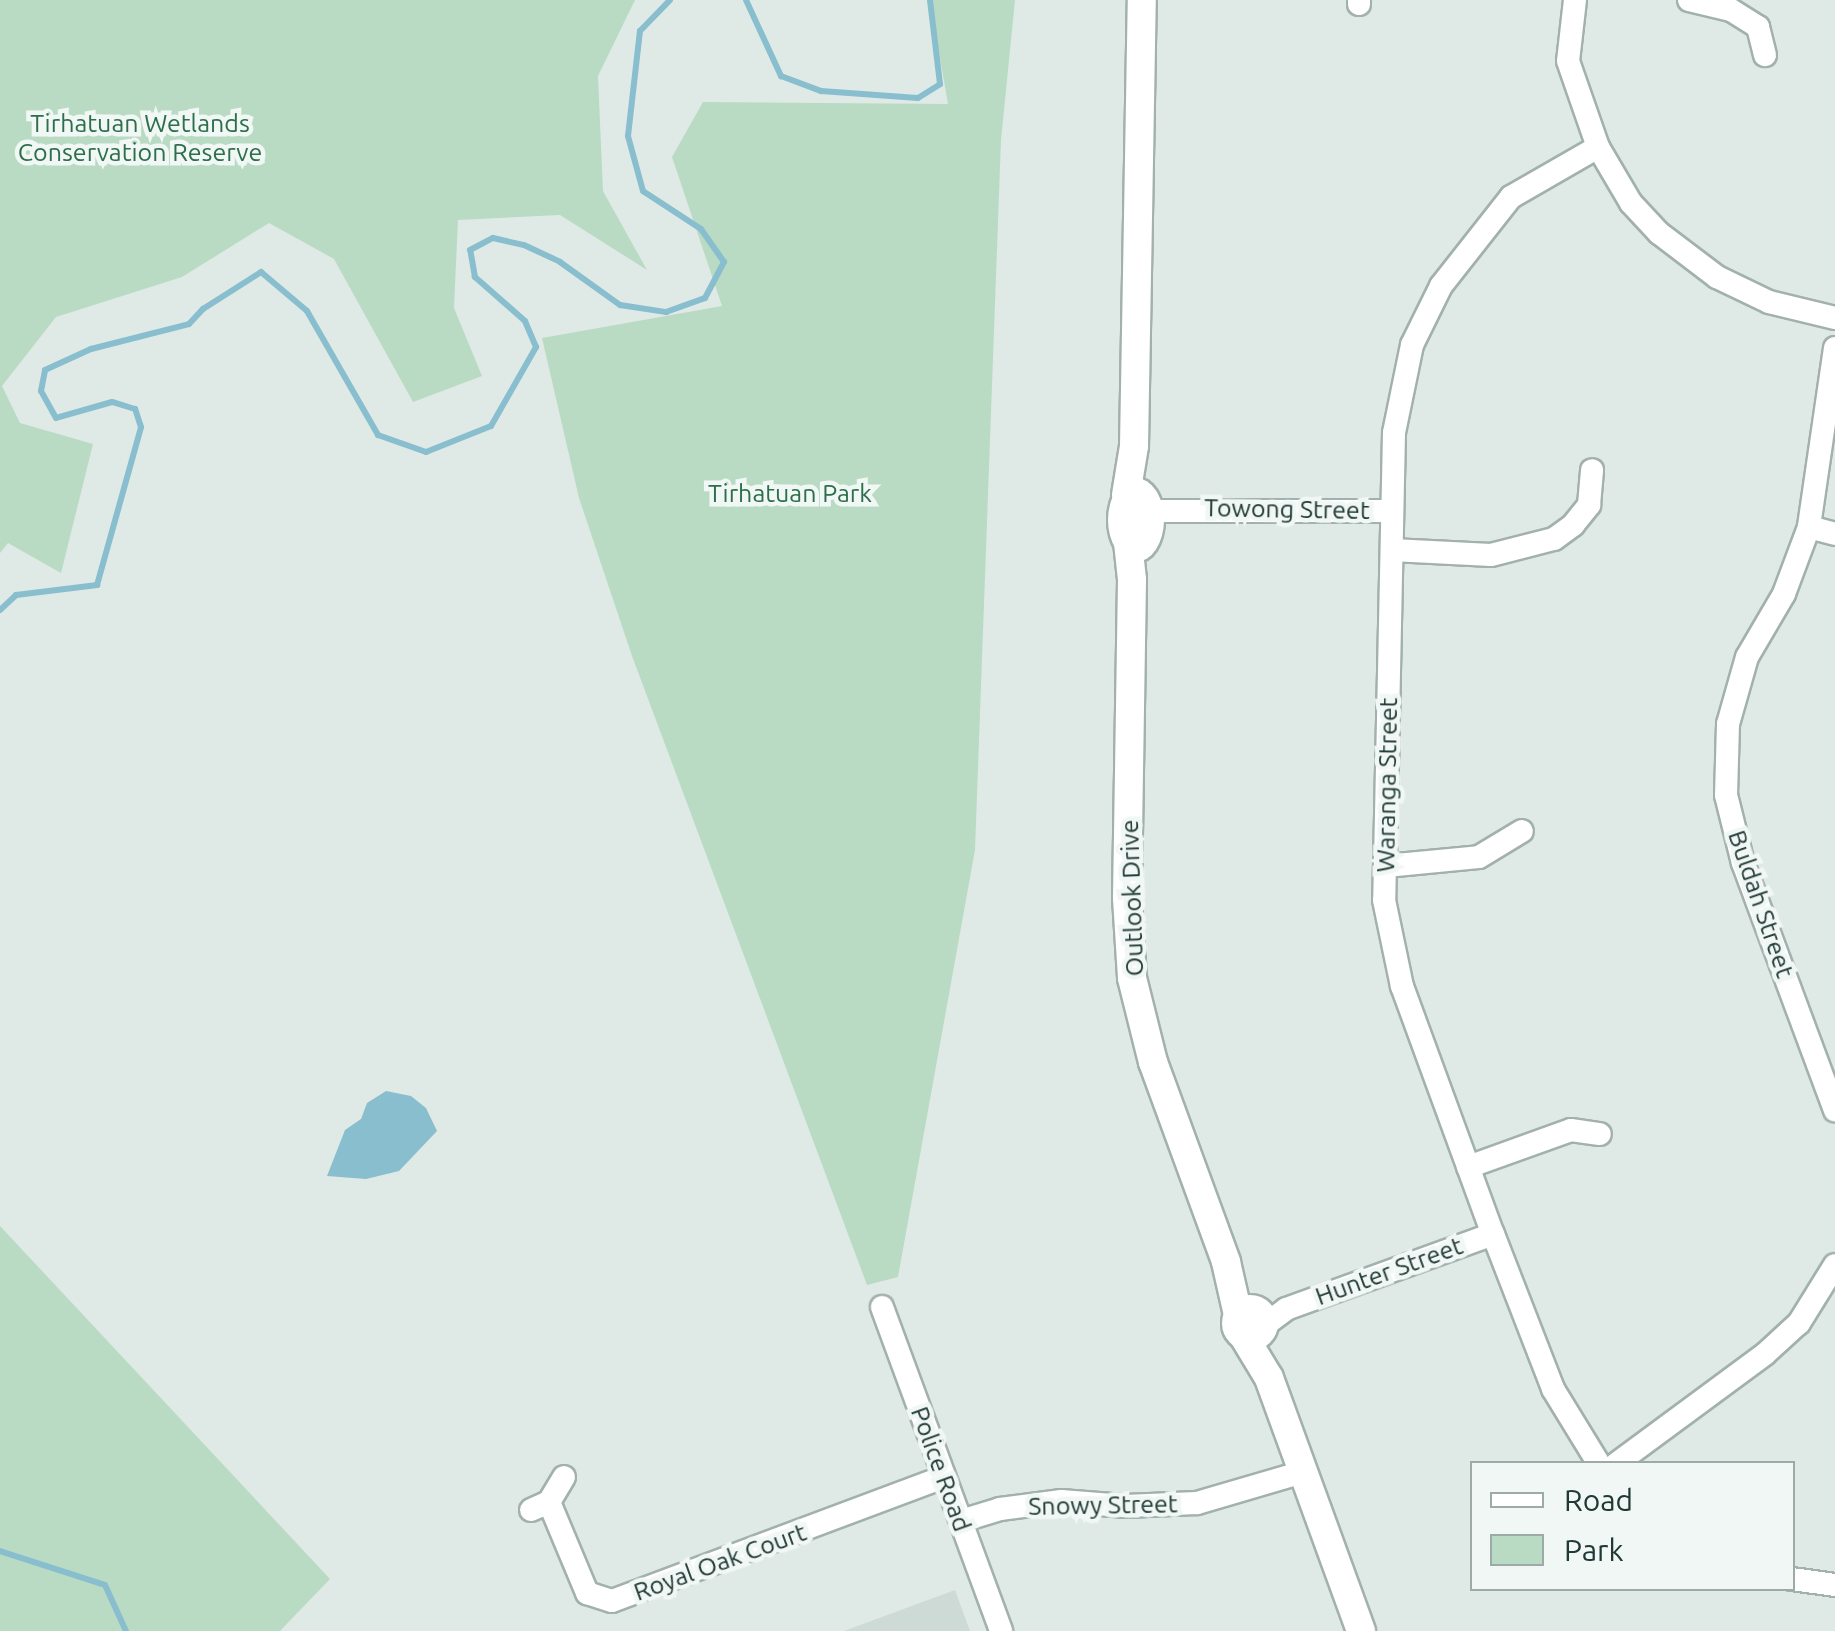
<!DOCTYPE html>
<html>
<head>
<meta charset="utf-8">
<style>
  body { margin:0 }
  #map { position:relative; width:1835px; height:1631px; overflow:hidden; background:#dfeae6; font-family:Ubuntu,sans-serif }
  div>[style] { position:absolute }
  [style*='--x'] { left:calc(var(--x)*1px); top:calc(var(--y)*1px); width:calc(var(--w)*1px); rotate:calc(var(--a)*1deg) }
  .built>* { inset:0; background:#cedad5 }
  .green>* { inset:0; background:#b9dbc4 }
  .water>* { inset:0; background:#89bece }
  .stream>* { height:6px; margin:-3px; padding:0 3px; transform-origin:3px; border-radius:3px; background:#89bece }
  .roads { filter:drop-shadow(2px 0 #a2b1ad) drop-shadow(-2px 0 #a2b1ad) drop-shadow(0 2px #a2b1ad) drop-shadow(0 -2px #a2b1ad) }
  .minor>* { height:22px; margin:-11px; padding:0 11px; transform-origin:11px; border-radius:11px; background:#fff }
  .tertiary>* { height:28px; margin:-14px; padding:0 14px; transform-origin:14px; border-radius:14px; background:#fff }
  .tertiary>.ring { margin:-14px; padding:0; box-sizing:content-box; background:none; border:28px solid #fff; border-radius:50% }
  span { translate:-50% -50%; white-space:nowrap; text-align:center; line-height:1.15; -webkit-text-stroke:9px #f0f7f4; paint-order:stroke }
  .park-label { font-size:25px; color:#2d6e4b }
  .street-label { font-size:25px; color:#213935 }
  .legend { position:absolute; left:1470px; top:1461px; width:325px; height:130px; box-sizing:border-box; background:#f0f7f4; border:2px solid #9daba8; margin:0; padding:12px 18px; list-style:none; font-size:30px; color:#213935 }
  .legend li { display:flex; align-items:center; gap:20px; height:50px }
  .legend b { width:50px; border:2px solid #9daba8 }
</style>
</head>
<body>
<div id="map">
  <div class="built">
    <i style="clip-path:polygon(955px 1590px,970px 1631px,844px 1631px)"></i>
  </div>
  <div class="green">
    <i style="clip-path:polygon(0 0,635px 0,598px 76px,603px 191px,647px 270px,560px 215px,458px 220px,454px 308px,482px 376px,413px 402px,334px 259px,269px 223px,182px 277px,56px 317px,2px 386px,20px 423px,93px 444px,61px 573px,8px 543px,0 553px)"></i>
    <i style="clip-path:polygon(930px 0,1015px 0,1001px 140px,975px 850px,898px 1277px,867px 1285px,632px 656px,579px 498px,542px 338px,722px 306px,672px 157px,703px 102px,948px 104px)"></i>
    <i style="clip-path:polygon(0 1226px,330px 1579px,280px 1631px,0 1631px)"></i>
  </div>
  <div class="water">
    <i style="clip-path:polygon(386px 1091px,411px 1096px,426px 1108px,437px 1131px,399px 1171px,366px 1179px,327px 1176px,345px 1130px,361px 1119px,367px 1103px)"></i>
  </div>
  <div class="stream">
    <i style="--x:746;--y:0;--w:84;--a:65.3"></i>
    <i style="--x:781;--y:76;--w:43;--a:20.6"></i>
    <i style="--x:821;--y:91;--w:97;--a:4.1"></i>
    <i style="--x:918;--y:98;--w:26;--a:-32"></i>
    <i style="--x:940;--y:84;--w:85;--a:-96.8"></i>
    <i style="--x:0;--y:610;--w:22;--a:-43"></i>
    <i style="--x:16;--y:595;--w:82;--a:-7"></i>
    <i style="--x:97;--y:585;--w:164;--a:-74.4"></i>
    <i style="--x:141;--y:427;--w:19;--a:-108"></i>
    <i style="--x:135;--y:409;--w:24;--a:-163"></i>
    <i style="--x:112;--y:402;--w:58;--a:164.1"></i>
    <i style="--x:56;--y:418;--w:31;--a:-119"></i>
    <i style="--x:41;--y:391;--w:21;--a:-79"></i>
    <i style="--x:45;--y:370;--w:51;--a:-24.5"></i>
    <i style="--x:91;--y:349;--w:101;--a:-14.3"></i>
    <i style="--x:189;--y:324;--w:21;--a:-47"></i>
    <i style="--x:203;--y:309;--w:69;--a:-32.5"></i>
    <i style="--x:261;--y:272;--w:60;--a:40.3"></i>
    <i style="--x:307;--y:311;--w:143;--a:60.2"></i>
    <i style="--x:378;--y:435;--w:51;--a:19.5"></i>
    <i style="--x:426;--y:452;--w:70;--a:-21.8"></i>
    <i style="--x:491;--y:426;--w:91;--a:-60.3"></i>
    <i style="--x:536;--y:347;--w:28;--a:-113"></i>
    <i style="--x:525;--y:321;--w:67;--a:-138.7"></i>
    <i style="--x:475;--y:277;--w:27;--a:-100"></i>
    <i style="--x:470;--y:250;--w:26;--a:-28"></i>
    <i style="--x:493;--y:238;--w:32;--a:13"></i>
    <i style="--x:524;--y:245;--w:40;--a:25"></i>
    <i style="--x:560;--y:262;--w:74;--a:35.6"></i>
    <i style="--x:620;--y:305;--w:47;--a:8.7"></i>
    <i style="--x:666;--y:312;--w:41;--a:-19.7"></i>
    <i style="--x:705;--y:298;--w:41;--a:-62.2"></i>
    <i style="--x:724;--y:262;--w:40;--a:-124.9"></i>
    <i style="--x:701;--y:229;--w:69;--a:-146.8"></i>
    <i style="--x:643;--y:191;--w:57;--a:-105.3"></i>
    <i style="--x:628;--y:136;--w:106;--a:-83.5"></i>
    <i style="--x:640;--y:31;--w:43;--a:-45.9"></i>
    <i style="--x:0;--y:1551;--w:110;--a:17.9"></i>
    <i style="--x:105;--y:1585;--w:51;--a:65.5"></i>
  </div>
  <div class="roads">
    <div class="minor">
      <i style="--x:1359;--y:0;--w:4;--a:90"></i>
      <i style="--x:1575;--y:0;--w:61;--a:96.5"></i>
      <i style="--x:1568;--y:61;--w:91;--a:70.8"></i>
      <i style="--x:1598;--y:147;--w:65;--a:59.5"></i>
      <i style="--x:1631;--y:203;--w:41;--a:47"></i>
      <i style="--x:1659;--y:233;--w:73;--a:37.2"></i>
      <i style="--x:1717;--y:277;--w:58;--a:25.7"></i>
      <i style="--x:1769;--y:302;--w:68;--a:13.6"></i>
      <i style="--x:1689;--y:0;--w:43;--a:13.4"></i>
      <i style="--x:1731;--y:10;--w:32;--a:32"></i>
      <i style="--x:1758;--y:27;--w:29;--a:76"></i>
      <i style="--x:1598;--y:147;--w:100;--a:150.1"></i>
      <i style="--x:1511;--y:197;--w:113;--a:128.2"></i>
      <i style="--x:1441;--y:286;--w:66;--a:116.2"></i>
      <i style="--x:1412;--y:345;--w:90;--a:101.6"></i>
      <i style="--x:1394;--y:433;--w:467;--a:91.2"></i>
      <i style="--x:1384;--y:900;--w:88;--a:78.2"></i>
      <i style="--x:1402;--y:986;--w:264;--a:69.9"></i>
      <i style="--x:1493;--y:1234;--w:166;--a:68.8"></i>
      <i style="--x:1553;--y:1389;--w:88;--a:58.5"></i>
      <i style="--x:1835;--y:348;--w:181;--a:98.3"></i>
      <i style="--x:1809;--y:527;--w:72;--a:110.5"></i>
      <i style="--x:1784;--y:594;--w:73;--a:120.4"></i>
      <i style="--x:1747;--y:657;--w:70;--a:105.8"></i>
      <i style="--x:1728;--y:724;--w:71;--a:91.6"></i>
      <i style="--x:1726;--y:795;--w:70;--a:76"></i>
      <i style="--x:1743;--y:863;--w:264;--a:69.6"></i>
      <i style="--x:1147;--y:511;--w:244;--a:0"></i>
      <i style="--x:1809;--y:527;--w:27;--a:15"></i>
      <i style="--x:1392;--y:550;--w:99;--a:2.9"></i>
      <i style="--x:1491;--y:555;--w:65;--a:-14.3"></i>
      <i style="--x:1554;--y:539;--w:24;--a:-36"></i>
      <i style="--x:1573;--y:525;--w:26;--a:-51"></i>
      <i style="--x:1589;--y:505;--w:35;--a:-85"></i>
      <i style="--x:1386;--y:866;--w:93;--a:-5.5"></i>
      <i style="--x:1479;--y:857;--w:50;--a:-31.2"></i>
      <i style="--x:1468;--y:1167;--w:109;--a:-19.8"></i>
      <i style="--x:1571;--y:1130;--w:29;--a:8"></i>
      <i style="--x:882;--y:1307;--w:345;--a:69.8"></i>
      <i style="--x:1265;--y:1325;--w:26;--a:-37"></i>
      <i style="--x:1286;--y:1309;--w:220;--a:-19.9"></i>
      <i style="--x:1616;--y:1464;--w:185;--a:-36.4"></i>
      <i style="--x:1765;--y:1354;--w:46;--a:-42.4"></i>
      <i style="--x:1799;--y:1323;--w:68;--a:-58.2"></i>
      <i style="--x:549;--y:1502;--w:99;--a:67.3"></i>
      <i style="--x:587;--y:1593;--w:26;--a:18"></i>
      <i style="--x:612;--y:1601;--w:354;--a:-20.5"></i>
      <i style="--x:531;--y:1510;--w:20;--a:-24"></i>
      <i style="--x:549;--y:1502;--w:29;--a:-59"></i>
      <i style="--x:961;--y:1521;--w:41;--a:-17.1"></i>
      <i style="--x:1000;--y:1509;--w:62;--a:-7.5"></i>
      <i style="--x:1061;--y:1501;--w:64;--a:4.5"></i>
      <i style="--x:1125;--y:1506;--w:72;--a:-2.4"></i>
      <i style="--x:1197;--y:1503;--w:110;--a:-16.3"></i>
      <i style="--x:1792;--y:1579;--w:43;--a:7.9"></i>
    </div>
    <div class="tertiary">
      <i class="ring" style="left:1122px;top:492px;width:-2px;height:-2px"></i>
      <i style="--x:1126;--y:495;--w:50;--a:-80.7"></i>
      <i style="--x:1134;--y:446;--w:446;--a:-89"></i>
      <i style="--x:1125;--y:514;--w:66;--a:83.9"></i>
      <i style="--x:1132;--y:580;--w:318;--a:90.9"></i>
      <i style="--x:1127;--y:898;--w:80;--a:86.4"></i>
      <i style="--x:1132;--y:978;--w:87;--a:76"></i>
      <i style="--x:1153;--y:1062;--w:213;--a:69.9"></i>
      <i style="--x:1226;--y:1262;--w:54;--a:77.2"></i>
      <i class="ring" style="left:1236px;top:1309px;width:0;height:0"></i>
      <i style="--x:1243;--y:1335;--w:50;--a:58.8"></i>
      <i style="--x:1269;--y:1378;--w:269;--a:70"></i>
    </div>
  </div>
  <div class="park-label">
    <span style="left:140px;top:138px">Tirhatuan Wetlands<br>Conservation Reserve</span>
    <span style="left:790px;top:493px">Tirhatuan Park</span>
  </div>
  <div class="street-label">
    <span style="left:1287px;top:509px;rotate:1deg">Towong Street</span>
    <span style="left:1387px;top:785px;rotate:-89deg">Waranga Street</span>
    <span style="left:1132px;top:898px;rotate:-92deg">Outlook Drive</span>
    <span style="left:1761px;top:904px;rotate:71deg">Buldah Street</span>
    <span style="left:1389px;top:1271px;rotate:-20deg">Hunter Street</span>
    <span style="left:941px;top:1469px;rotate:70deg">Police Road</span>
    <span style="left:1103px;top:1505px;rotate:-1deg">Snowy Street</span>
    <span style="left:720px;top:1562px;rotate:-20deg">Royal Oak Court</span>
  </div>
  <ul class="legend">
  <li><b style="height:12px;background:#fff"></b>Road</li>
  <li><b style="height:28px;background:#b9dbc4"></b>Park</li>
  </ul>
</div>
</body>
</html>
